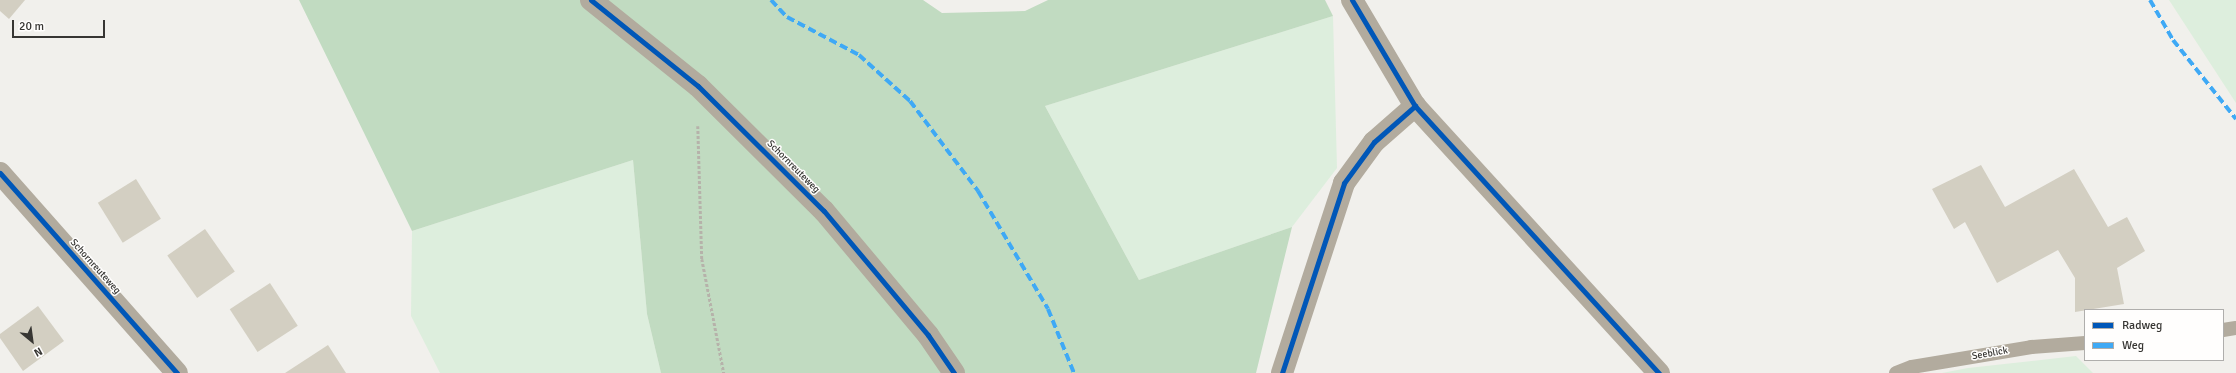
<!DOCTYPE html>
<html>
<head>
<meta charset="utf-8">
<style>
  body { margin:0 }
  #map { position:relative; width:2236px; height:373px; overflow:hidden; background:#f1f0ec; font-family:Signika,sans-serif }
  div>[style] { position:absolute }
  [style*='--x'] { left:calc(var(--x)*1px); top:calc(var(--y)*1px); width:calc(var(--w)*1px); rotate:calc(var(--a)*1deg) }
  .green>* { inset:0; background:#ded }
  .forest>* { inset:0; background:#c1dbc1 }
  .building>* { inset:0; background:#d3cfc2; transform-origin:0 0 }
  .path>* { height:2.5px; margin-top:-1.25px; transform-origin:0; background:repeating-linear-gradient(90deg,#b6b2aa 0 3px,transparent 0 5px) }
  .service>* { height:14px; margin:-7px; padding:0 7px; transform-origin:7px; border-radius:7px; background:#b2ab9e }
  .minor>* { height:22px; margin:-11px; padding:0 11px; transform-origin:11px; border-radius:11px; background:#b2ab9e }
  .quiet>* { height:4px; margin-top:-2px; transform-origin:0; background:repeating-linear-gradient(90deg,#3fa9f5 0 8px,transparent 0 12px) }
  .cycleway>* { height:5px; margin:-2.5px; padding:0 2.5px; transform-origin:2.5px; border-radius:2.5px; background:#0057b8 }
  span { translate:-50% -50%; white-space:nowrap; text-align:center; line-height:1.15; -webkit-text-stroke:3px #fffefd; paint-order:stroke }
  .street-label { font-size:10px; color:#373633 }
  .legend { position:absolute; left:2084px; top:309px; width:140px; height:52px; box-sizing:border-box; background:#fffefd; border:1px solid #afaeac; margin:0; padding:5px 7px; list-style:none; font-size:12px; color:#373633 }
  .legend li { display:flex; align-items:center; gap:8px; height:20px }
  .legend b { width:20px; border:1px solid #afaeac }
  .north { position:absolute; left:12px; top:321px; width:40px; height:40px; -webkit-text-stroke:3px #fffefd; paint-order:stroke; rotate:151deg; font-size:11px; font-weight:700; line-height:16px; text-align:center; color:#373633 }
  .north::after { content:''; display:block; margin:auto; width:14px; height:18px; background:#373633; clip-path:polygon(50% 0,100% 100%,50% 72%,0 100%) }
  .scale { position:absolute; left:12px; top:20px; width:93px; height:18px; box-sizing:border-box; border:2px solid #373633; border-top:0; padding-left:5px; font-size:12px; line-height:14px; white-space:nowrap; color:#373633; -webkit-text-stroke:3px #fffefd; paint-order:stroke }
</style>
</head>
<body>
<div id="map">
  <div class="green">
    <i style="clip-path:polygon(2169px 0,2236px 0,2236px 103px)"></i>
    <i style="clip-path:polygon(1333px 16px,1337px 168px,1292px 227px,1139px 280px,1045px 106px)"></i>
    <i style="clip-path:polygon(633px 160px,647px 314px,661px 373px,440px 373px,411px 316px,412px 231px)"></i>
    <i style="clip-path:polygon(2076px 356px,2093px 373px,1942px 373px,1968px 368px)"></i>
  </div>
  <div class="forest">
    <i style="clip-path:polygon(299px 0,923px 0,942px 13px,1025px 11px,1048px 0,1325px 0,1333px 16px,1045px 106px,1139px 280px,1292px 227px,1256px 373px,661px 373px,647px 314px,633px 160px,412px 231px)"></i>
  </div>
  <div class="building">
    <i style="clip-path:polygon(0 0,25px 0,9px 19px,0 11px)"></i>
    <i style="clip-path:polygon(1981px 165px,2005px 207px,2074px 169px,2108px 227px,2127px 217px,2145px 251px,2117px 268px,2124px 304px,2075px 312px,2075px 278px,2058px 250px,1997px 283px,1965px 222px,1954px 229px,1932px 189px)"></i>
    <i style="left:136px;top:179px;width:47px;height:45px;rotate:58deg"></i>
    <i style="left:205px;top:229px;width:52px;height:46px;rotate:55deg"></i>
    <i style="left:270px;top:283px;width:51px;height:48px;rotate:57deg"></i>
    <i style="clip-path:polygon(38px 306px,64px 341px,23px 371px,0 338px,0 334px)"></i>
    <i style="clip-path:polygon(328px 345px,346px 373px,285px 373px)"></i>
  </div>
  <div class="path">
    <i style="--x:698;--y:126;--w:133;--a:88.3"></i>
    <i style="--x:702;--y:259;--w:116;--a:79.1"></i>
  </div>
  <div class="service">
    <i style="--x:2223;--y:330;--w:13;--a:-9"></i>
    <i style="--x:1896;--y:373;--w:17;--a:-21"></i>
    <i style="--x:1912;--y:367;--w:121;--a:-9.5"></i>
    <i style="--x:2031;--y:347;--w:54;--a:-4.2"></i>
  </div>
  <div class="minor">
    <i style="--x:591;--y:0;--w:137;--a:38.8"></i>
    <i style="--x:698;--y:86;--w:177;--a:44.8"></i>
    <i style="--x:824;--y:211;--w:162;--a:50"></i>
    <i style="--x:928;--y:335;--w:46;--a:55.6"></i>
    <i style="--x:1352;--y:0;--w:123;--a:59.3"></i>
    <i style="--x:1415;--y:106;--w:362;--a:47.6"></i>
    <i style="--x:0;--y:173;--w:267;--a:48.5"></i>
    <i style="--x:1282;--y:373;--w:200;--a:-71.9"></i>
    <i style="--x:1344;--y:183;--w:51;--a:-53.8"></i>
    <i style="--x:1374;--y:142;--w:55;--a:-41.3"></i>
  </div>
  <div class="quiet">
    <i style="--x:771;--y:0;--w:23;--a:47"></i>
    <i style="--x:787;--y:17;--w:81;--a:27.8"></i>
    <i style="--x:859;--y:55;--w:69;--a:42"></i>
    <i style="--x:910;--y:101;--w:113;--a:52.9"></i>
    <i style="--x:978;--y:191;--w:137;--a:59.3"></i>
    <i style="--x:1048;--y:309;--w:69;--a:67.9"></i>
    <i style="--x:2150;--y:0;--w:46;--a:60.1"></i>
    <i style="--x:2173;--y:40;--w:101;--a:51.4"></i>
  </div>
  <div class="cycleway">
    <i style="--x:591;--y:0;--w:137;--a:38.8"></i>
    <i style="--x:698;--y:86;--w:177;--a:44.8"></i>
    <i style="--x:824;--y:211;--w:162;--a:50"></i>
    <i style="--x:928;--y:335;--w:46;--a:55.6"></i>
    <i style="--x:1352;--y:0;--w:123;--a:59.3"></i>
    <i style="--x:1415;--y:106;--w:362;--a:47.6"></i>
    <i style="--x:0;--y:173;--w:267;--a:48.5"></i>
    <i style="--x:1282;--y:373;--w:200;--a:-71.9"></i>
    <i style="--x:1344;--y:183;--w:51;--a:-53.8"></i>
    <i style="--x:1374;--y:142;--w:55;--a:-41.3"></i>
  </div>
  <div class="street-label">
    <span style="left:793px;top:167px;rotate:45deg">Schornreuteweg</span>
    <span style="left:95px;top:267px;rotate:48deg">Schornreuteweg</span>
    <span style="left:1990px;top:354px;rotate:-10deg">Seeblick</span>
  </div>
  <ul class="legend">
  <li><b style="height:5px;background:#0057b8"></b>Radweg</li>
  <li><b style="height:5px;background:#3fa9f5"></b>Weg</li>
  </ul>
  <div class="north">N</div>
  <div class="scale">20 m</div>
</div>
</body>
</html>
